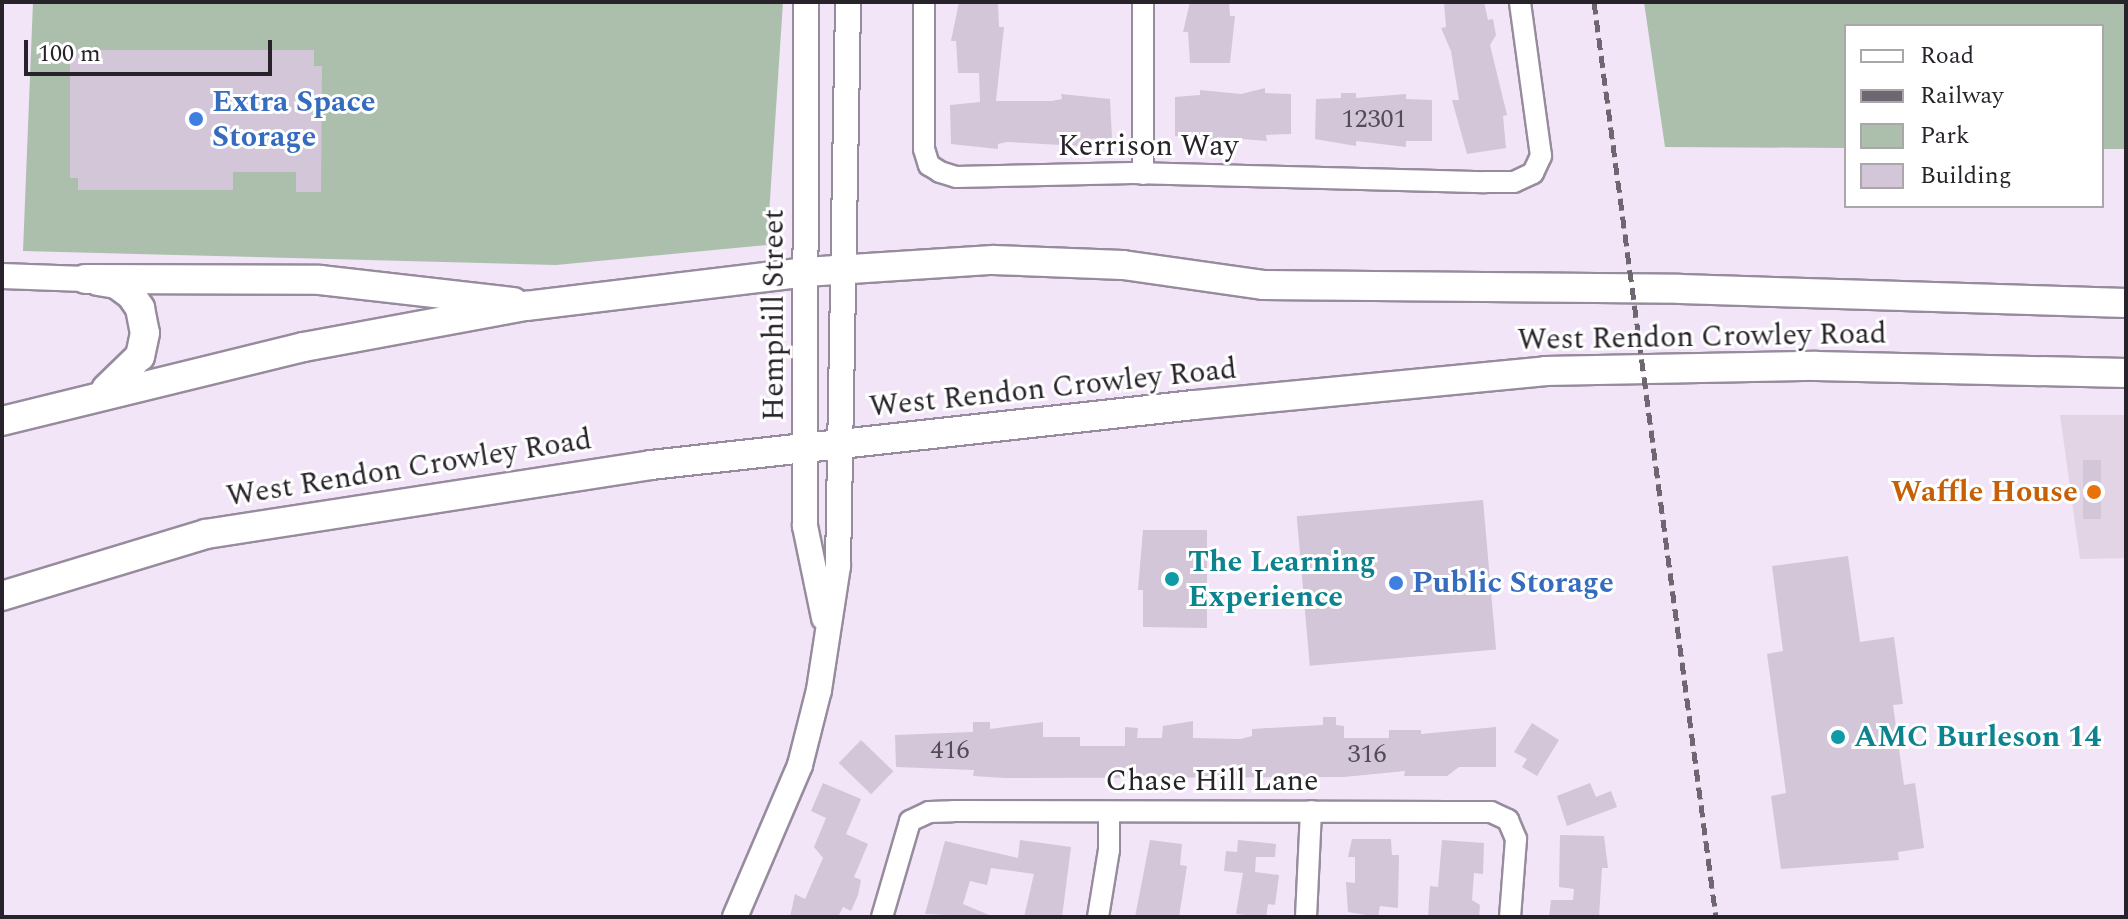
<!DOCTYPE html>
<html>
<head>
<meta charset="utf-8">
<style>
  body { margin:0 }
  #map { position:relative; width:2128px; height:919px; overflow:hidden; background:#f2e5f8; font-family:Spectral,serif }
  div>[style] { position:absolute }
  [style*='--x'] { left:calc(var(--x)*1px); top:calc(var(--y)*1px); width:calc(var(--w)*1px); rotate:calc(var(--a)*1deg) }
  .commercial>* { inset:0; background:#e2d4e5 }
  .green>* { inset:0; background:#acbfad }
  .building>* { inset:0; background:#d2c6d8; transform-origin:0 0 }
  .roads { filter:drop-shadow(2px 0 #978c9d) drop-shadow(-2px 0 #978c9d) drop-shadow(0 2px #978c9d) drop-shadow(0 -2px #978c9d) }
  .minor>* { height:20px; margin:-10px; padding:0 10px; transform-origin:10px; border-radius:10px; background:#fff }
  .tertiary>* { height:24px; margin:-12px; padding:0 12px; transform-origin:12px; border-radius:12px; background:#fff }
  .secondary>* { height:28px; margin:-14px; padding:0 14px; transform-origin:14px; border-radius:14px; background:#fff }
  .rail>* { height:5px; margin-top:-2.5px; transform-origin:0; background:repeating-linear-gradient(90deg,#6e6772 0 12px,transparent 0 18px) }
  .dots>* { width:22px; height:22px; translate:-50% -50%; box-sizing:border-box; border:4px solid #fff; border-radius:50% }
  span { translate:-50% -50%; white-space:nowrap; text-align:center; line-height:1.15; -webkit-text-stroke:6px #fff; paint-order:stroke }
  .number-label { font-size:26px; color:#524c56 }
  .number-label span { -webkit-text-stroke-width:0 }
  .shop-label { font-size:30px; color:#366cbe; font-weight:700 }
  .left { translate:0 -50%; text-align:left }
  .street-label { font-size:30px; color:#28232a }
  .food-label { font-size:30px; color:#c56008; font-weight:700 }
  .right { translate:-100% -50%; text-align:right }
  .culture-label { font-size:30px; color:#0d838f; font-weight:700 }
  .frame { position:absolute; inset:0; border:4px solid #28232a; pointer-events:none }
  .legend { position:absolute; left:1844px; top:24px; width:260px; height:184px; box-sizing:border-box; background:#fff; border:2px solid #a9a7aa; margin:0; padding:10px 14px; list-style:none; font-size:24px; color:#28232a }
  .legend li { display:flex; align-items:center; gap:16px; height:40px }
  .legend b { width:40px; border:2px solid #a9a7aa }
  .scale { position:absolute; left:24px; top:40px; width:248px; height:36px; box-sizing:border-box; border:4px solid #28232a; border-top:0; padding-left:10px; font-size:24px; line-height:28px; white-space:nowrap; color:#28232a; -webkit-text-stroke:6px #fff; paint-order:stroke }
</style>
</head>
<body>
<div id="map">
  <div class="commercial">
    <i style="clip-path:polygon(2060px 415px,2126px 415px,2126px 558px,2080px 559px)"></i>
  </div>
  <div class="green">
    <i style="clip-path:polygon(33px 2px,783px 2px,767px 245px,556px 265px,23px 251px)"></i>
    <i style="clip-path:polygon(1644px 2px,2126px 2px,2126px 149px,2102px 149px,2102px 26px,1846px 26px,1846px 148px,1665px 147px)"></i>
  </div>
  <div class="building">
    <i style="clip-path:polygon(959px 2px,998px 4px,999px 27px,1004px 27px,996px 101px,1052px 101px,1062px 99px,1061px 94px,1110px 99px,1112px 138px,1088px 139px,1079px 146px,1007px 142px,998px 144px,998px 149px,951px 144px,950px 105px,980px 102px,979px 73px,958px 73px,956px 41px,951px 41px)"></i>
    <i style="clip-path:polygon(1190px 2px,1229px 2px,1230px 16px,1235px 16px,1230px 63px,1190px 63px,1188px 32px,1183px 32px)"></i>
    <i style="clip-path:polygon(1444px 2px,1484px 2px,1488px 20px,1493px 19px,1496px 35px,1490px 45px,1507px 115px,1503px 116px,1506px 148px,1467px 154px,1452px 100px,1459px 100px,1451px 51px,1441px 28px,1446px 27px)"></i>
    <i style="clip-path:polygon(70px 50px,314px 50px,314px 66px,322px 66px,321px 192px,296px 192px,296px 172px,233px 172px,233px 190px,78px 190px,78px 178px,70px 178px)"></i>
    <i style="clip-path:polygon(1265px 88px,1265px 93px,1291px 94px,1291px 134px,1266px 135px,1267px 141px,1217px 137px,1217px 142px,1175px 136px,1175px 97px,1200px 95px,1200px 90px,1241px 94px)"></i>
    <i style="clip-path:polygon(1341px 93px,1356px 93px,1356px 98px,1406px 94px,1406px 99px,1432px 100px,1432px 141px,1406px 141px,1406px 147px,1356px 141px,1356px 146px,1315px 139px,1316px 99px,1341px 98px)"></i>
    <i style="left:2083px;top:460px;width:18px;height:59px"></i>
    <i style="left:1483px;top:500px;width:150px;height:187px;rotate:85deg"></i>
    <i style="clip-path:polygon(1143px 530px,1207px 530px,1207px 628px,1143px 627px,1143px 590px,1138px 590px)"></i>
    <i style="clip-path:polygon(1848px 556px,1860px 642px,1894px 637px,1903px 704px,1893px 705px,1904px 785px,1915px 783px,1924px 848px,1898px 852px,1899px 860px,1781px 869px,1771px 796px,1786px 793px,1767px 654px,1783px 651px,1772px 566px)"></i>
    <i style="clip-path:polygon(1323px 717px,1336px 717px,1336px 725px,1344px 726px,1344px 738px,1389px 738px,1389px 730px,1421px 730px,1421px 734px,1496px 727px,1496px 767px,1459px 767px,1447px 776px,1404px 776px,1405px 771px,1344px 777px,1005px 778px,973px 776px,974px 770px,896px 767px,895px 735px,973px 732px,973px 722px,990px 722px,990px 729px,1043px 722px,1043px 737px,1080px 737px,1080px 746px,1125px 746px,1125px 727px,1138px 728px,1137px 738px,1162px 738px,1163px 726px,1193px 721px,1193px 738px,1240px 739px,1252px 736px,1252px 729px,1323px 725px)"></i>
    <i style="clip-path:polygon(1532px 723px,1559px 740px,1537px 776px,1522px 767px,1527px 759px,1514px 752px)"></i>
    <i style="left:861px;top:740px;width:45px;height:32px;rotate:44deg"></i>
    <i style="clip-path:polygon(823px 783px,861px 799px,846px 834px,868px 844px,854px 877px,861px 880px,858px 895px,851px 911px,843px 907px,838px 917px,790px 917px,795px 894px,805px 899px,823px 858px,814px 847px,826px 818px,811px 811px)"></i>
    <i style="clip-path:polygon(1590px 783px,1596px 797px,1611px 791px,1617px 807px,1567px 826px,1557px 796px)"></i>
    <i style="clip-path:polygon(1560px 835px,1604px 836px,1608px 868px,1602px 868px,1599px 917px,1549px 917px,1551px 900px,1573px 900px,1574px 889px,1559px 887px)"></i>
    <i style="clip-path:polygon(1352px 839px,1391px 839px,1392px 855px,1399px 855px,1398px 908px,1380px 906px,1378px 917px,1348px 912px,1346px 882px,1355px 883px,1355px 857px,1348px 857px)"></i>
    <i style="clip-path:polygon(1020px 840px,1071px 847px,1062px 917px,1024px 917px,1034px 874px,991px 868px,987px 885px,970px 881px,963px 904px,994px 917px,925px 914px,945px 841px,1018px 858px)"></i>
    <i style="clip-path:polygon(1150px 840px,1182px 844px,1180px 865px,1187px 866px,1179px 917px,1135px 917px)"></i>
    <i style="clip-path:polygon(1238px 840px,1276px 844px,1275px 857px,1256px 857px,1255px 872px,1279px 875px,1275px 905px,1268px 904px,1266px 917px,1236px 914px,1243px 873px,1224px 871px,1226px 851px,1237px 852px)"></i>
    <i style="clip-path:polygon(1442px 840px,1484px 843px,1483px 874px,1474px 873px,1472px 900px,1480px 905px,1479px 917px,1428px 917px,1430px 886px,1438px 887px)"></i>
  </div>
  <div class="roads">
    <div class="minor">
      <i style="--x:924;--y:2;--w:147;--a:90"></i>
      <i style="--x:924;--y:149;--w:17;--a:73"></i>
      <i style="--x:929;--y:165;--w:13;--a:32"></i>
      <i style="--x:940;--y:172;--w:17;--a:17"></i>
      <i style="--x:956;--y:177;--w:177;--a:-1.3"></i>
      <i style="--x:1133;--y:173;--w:352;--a:1.5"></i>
      <i style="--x:1485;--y:182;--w:29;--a:0"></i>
      <i style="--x:1514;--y:182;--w:21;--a:-25"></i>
      <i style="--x:1533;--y:173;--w:19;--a:-65"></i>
      <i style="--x:1541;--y:156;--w:155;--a:-97.8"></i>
      <i style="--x:1143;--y:174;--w:172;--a:-90"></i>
      <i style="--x:882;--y:917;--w:100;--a:-73.7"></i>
      <i style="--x:910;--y:821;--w:21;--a:-25"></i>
      <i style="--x:929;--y:812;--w:24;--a:-2"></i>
      <i style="--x:953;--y:811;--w:538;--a:0.11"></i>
      <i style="--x:1491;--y:812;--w:19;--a:25"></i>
      <i style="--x:1508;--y:820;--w:21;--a:67"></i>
      <i style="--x:1516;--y:839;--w:78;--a:94.4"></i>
      <i style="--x:1098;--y:917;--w:68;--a:-80.7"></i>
      <i style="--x:1109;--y:850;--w:38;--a:-90"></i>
      <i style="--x:1306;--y:917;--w:106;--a:-87.3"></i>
    </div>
    <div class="tertiary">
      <i style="--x:806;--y:2;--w:524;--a:90.11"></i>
      <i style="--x:805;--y:526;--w:94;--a:78.3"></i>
      <i style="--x:2;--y:276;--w:83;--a:2.1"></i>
      <i style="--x:735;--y:917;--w:165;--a:-66.8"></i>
      <i style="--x:800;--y:765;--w:77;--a:-75.8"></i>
      <i style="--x:819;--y:690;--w:125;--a:-81.3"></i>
      <i style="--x:838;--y:566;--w:564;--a:-88.98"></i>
    </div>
    <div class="secondary">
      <i style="--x:85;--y:279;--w:235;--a:0.2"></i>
      <i style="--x:320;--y:280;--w:195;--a:6.5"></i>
      <i style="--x:98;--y:281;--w:18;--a:9"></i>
      <i style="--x:116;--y:284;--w:19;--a:36"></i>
      <i style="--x:131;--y:295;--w:16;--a:55"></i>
      <i style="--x:140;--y:308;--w:25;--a:79"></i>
      <i style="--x:145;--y:333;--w:24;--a:102"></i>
      <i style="--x:140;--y:356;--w:47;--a:135.9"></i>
      <i style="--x:2;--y:421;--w:311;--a:-13.8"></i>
      <i style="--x:304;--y:347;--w:226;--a:-10.5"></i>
      <i style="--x:526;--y:306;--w:281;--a:-6.9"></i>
      <i style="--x:805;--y:272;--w:188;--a:-3.7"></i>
      <i style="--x:993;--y:260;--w:130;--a:2.2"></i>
      <i style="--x:1123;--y:265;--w:141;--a:8.1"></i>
      <i style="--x:1263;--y:285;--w:417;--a:0.5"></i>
      <i style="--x:1680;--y:289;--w:446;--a:1.8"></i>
      <i style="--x:2;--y:596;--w:213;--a:-16.9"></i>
      <i style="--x:206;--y:534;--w:450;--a:-8.8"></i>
      <i style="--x:651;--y:465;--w:546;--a:-6.31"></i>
      <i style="--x:1194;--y:405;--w:353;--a:-5.5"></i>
      <i style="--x:1545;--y:371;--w:271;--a:-1.1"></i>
      <i style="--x:1816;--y:366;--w:310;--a:1.3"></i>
    </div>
  </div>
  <div class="rail">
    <i style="--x:1594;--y:2;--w:923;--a:82.41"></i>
  </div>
  <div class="dots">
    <i style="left:196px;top:119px;background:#3f7fe0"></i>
    <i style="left:2094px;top:492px;background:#e8710a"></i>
    <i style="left:1172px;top:579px;background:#0f9aa8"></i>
    <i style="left:1396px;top:583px;background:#3f7fe0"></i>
    <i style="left:1838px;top:737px;background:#0f9aa8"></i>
  </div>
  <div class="number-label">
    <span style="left:1374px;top:120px">12301</span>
    <span style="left:950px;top:751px">416</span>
    <span style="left:1367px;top:755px">316</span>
  </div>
  <div class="shop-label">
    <span class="left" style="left:212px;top:119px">Extra Space<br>Storage</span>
    <span class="left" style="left:1412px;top:583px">Public Storage</span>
  </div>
  <div class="street-label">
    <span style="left:1148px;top:146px">Kerrison Way</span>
    <span style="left:774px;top:315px;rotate:-90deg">Hemphill Street</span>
    <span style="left:1702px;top:337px;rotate:-1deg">West Rendon Crowley Road</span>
    <span style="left:1053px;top:388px;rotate:-6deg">West Rendon Crowley Road</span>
    <span style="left:409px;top:468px;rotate:-9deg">West Rendon Crowley Road</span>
    <span style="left:1212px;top:781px">Chase Hill Lane</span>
  </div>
  <div class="food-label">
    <span class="right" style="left:2078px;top:492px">Waffle House</span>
  </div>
  <div class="culture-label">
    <span class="left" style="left:1188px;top:579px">The Learning<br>Experience</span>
    <span class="left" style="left:1854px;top:737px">AMC Burleson 14</span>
  </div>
  <div class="frame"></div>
  <ul class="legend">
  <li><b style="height:10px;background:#fff"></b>Road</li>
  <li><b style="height:10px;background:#6e6772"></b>Railway</li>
  <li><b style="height:22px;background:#acbfad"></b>Park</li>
  <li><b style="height:22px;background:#d2c6d8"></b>Building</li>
  </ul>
  <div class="scale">100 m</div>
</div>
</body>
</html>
